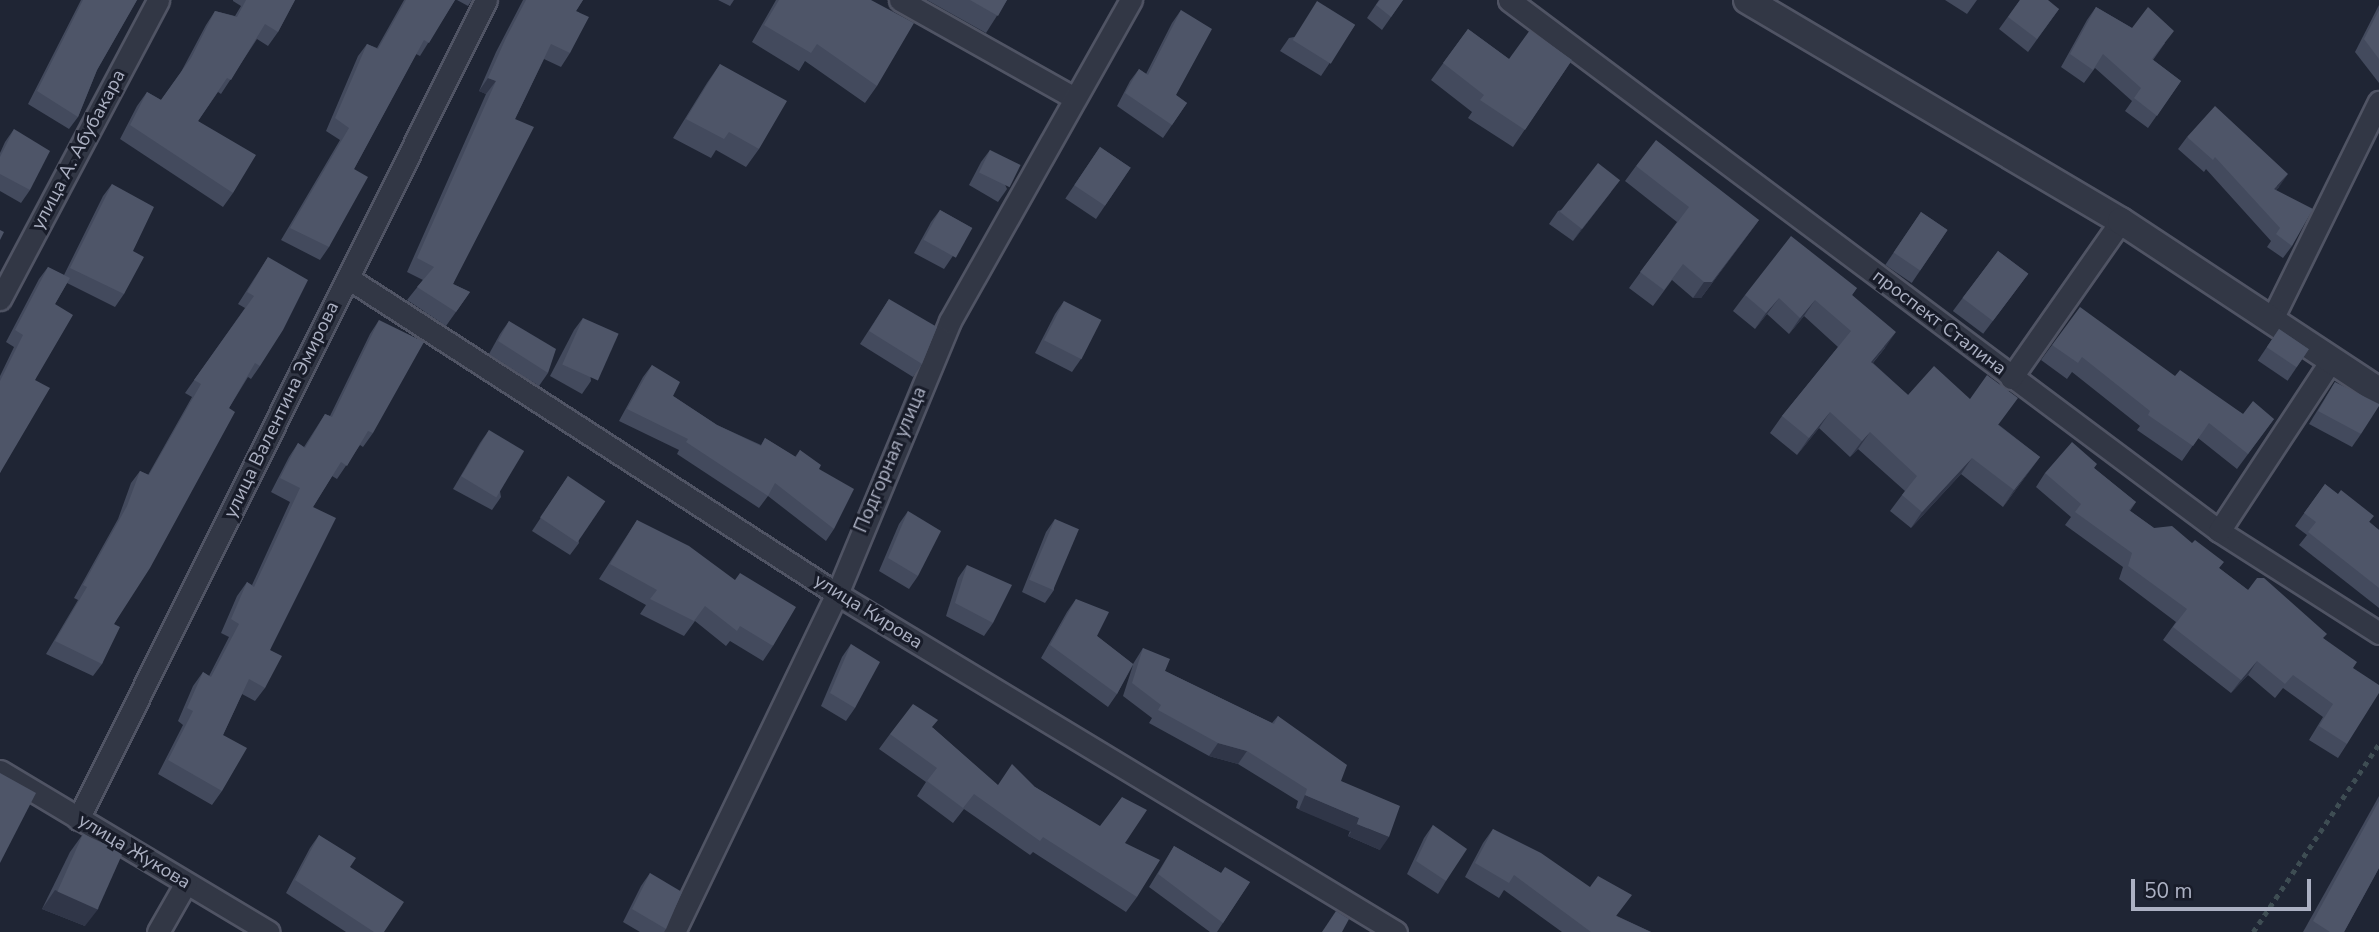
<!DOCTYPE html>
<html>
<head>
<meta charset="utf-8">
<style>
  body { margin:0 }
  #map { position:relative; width:2379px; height:932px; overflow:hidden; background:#1f2534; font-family:"Nunito Sans",sans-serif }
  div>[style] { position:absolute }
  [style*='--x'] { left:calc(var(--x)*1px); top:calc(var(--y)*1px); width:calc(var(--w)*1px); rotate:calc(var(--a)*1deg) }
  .path>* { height:4.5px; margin-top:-2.25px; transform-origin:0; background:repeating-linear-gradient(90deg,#3e4d53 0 5px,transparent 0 10px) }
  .roads { filter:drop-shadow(2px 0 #505464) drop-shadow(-2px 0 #505464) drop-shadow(0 2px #505464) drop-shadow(0 -2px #505464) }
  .minor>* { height:21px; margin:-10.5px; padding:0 10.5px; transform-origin:10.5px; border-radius:10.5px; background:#323745 }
  .tertiary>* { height:26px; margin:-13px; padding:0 13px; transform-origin:13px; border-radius:13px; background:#323745 }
  .wall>* { inset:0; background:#434a5d; transform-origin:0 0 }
  .shaded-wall>* { inset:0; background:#303648; transform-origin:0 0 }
  .building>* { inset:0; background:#4e5568; transform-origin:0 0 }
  span { translate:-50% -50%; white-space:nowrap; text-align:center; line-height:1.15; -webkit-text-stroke:6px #181c29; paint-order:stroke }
  .street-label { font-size:19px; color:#acb1c3 }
  .scale { position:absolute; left:2131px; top:879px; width:180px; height:32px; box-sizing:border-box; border:4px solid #acb1c3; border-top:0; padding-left:9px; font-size:21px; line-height:24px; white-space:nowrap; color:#acb1c3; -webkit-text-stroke:5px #181c29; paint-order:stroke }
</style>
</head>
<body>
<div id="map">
  <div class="path">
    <i style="--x:2253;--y:932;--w:226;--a:-56.2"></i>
  </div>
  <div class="roads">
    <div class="minor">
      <i style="--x:900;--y:0;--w:198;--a:29.3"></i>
      <i style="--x:1509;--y:0;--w:887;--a:36.79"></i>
      <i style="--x:2219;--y:531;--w:190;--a:32.5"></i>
      <i style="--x:348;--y:278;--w:582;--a:32.87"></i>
      <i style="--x:837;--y:594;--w:653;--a:31.16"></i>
      <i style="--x:0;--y:299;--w:338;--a:-62.1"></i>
      <i style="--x:2273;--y:317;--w:240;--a:-63.8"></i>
      <i style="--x:2011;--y:378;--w:192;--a:-55"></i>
      <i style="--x:2219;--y:531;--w:202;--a:-56.7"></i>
      <i style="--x:0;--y:771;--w:313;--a:30.9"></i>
      <i style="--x:78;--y:819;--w:915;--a:-63.52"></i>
      <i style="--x:158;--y:932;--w:56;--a:-60.3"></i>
      <i style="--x:674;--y:932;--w:375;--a:-64.3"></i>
      <i style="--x:837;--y:594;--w:295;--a:-67.5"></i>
      <i style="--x:950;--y:321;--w:369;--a:-60.6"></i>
    </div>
    <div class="tertiary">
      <i style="--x:1747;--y:0;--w:434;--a:30.6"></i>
      <i style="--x:2121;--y:221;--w:309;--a:33.4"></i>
    </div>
  </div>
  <div class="wall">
    <i style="clip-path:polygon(81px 0,137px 0,97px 70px,78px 117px,69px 129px,28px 104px)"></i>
    <i style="clip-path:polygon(233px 0,295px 0,278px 32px,268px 46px,257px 39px,221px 94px,218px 92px,198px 121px,233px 193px,223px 207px,120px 139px,137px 106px,147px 92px,161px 100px,181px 72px,206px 25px,215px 11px,235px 16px,241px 6px,233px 1px)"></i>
    <i style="clip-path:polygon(404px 0,455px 0,420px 56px,416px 54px,354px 169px,329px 247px,320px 260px,281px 240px,340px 140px,326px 131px,358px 56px,367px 44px,377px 48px)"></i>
    <i style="clip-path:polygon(457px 0,472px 0,468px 6px)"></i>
    <i style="clip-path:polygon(523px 0,583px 0,576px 11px,570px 53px,561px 67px,544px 59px,515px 119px,453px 284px,470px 292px,446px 326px,407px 300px,423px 280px,407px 272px,486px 94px,479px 91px,496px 52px)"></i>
    <i style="clip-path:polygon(718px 0,734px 0,730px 6px)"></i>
    <i style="clip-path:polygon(776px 0,871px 0,877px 86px,865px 103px,805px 61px,799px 71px,752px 42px)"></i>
    <i style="clip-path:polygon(927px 0,1007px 0,986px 33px)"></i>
    <i style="clip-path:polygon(1379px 0,1403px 0,1382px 30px,1367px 18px)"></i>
    <i style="clip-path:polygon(1945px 0,1977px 0,1967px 14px)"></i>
    <i style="clip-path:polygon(2020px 0,2059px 9px,2028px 52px,1999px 29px)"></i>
    <i style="clip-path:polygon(2379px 5px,2379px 83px,2355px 52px)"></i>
    <i style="clip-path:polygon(2096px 7px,2132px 28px,2165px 43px,2153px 60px,2181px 81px,2148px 128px,2125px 111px,2132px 101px,2095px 68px,2084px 83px,2061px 67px,2087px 20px)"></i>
    <i style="clip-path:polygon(1181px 10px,1176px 95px,1187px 103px,1163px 138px,1117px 106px,1130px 81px,1139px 69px,1146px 74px,1172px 23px)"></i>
    <i style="clip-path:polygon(1355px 25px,1321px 76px,1280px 51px,1289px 38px)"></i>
    <i style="clip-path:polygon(1468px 29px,1509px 59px,1572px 60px,1513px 147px,1468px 118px,1472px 112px,1431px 80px)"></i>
    <i style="clip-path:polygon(720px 64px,759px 149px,746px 167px,716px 150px,711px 158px,673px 138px,707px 83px)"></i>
    <i style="clip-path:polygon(14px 129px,30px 190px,21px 203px,0 191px,0 153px,5px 142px)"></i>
    <i style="clip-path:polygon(2187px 137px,2279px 187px,2276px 190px,2292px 246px,2283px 258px,2267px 247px,2271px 241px,2206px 169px,2204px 172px,2178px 149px)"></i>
    <i style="left:1100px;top:147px;width:37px;height:62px;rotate:34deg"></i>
    <i style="clip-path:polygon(990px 150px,1007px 189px,998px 202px,969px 185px,981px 162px)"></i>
    <i style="clip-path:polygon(1636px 166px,1759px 220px,1701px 298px,1693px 298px,1672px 280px,1653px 306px,1629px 288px,1677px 222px,1625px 181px)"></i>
    <i style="clip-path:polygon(112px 184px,133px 251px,124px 294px,115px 307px,67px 283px,55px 304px,35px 380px,0 473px,0 376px,14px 347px,6px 342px,39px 279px,48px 267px,64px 275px,103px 196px)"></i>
    <i style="clip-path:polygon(1611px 192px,1573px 241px,1549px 224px,1558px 211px)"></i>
    <i style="clip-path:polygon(940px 210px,972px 228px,944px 269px,914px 253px,931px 222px)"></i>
    <i style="left:1921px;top:212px;width:32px;height:64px;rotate:34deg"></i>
    <i style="left:1998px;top:251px;width:38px;height:75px;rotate:37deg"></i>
    <i style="clip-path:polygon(268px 257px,260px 366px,251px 379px,248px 377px,229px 408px,114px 624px,102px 664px,93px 676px,46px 654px,78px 600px,74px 598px,118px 519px,131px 483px,140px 471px,148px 475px,192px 397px,185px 393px,245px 308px,238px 304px)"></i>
    <i style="clip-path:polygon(1857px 288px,1852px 295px,1885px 348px,1873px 363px,1908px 395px,1999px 425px,2040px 457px,2003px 507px,1961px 474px,1911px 528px,1890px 511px,1905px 491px,1858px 449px,1850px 457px,1819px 428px,1797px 455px,1770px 433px,1782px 416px,1838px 347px,1804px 316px,1789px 334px,1767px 314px,1755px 329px,1733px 311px,1745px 295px)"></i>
    <i style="clip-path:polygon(889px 299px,922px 364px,913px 377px,860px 344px)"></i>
    <i style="clip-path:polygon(1064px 301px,1081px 359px,1072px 372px,1035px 353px,1055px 314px)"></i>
    <i style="clip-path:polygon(583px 318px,591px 381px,582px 394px,550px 376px,574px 330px)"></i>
    <i style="clip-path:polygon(379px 320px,373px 433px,363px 447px,360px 445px,337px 479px,332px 476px,313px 507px,270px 650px,265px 688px,255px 701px,242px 694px,223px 735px,222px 791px,212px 805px,158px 774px,183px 725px,178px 721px,193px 686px,203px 672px,209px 676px,229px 637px,221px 633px,237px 596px,247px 582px,252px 585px,290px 502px,271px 492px,289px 457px,298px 443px,304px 447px,325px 414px,330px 416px,370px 334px)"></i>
    <i style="clip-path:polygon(509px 321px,548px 373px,539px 386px,489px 354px,500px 334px)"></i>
    <i style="left:2279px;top:329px;width:36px;height:38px;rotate:34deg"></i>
    <i style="clip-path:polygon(2052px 345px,2175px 376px,2243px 414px,2274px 419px,2237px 469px,2198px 438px,2182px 461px,2137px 430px,2140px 426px,2072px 372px,2067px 379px,2041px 360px)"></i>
    <i style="clip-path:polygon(652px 365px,673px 396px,717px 425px,761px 445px,765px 438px,795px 457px,800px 450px,819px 469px,834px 529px,826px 541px,768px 496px,759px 508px,677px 454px,679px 450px,619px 421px,643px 377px)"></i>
    <i style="clip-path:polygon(2335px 382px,2361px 434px,2352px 447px,2309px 424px)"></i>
    <i style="clip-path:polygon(489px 430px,501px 497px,492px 510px,453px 489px,480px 443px)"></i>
    <i style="clip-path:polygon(2094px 468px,2136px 502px,2130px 511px,2154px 528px,2219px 568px,2248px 590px,2324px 639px,2353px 668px,2347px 744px,2338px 758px,2309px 740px,2323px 717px,2283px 688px,2275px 698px,2248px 675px,2231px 693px,2163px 640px,2176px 622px,2119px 579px,2123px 567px,2065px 525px,2071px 517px,2036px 487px,2045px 473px)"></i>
    <i style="clip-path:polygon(568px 476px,579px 543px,570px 555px,532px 531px)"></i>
    <i style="clip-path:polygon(2325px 484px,2379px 530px,2379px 608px,2299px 545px,2307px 535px,2295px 526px)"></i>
    <i style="clip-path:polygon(908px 511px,918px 576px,909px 589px,879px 571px,899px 524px)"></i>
    <i style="clip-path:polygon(1055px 519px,1054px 590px,1045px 603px,1022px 592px,1046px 532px)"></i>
    <i style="clip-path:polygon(637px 520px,773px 646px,763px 661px,730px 641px,726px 646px,695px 621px,684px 636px,640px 614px,646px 605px,599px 579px)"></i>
    <i style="clip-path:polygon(967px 565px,993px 623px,984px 636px,946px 616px,958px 578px)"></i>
    <i style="clip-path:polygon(1076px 599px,1097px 636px,1133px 664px,1143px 648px,1165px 671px,1272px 723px,1278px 716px,1341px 781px,1380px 850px,1348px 836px,1350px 831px,1296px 808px,1298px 801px,1238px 764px,1209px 756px,1149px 723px,1152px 718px,1123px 696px,1133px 665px,1117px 694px,1108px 707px,1041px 658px,1067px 612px)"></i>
    <i style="clip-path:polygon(851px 644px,855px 708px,846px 721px,821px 706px,842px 657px)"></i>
    <i style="clip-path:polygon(933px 728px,997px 785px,1035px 787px,1125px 843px,1137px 897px,1126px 912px,1033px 852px,1030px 855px,964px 809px,953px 823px,917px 796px,926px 782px,879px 749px,890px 734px)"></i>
    <i style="clip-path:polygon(2379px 796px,2379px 868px,2344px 932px,2303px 932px)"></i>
    <i style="clip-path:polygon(1433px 825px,1446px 881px,1438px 894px,1407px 874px,1424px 838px)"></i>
    <i style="clip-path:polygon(1493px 829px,1617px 916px,1651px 932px,1562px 932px,1504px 890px,1499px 898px,1465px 877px,1483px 843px)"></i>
    <i style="clip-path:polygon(83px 834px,85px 926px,42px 909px,70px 852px)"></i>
    <i style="clip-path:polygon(319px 835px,350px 867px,384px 932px,346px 932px,286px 893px,310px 848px)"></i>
    <i style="clip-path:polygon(1174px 846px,1221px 873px,1250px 882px,1217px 932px,1210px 932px,1149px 887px)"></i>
    <i style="clip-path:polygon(650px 873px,666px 929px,664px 932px,640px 932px,623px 922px,641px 886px)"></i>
  </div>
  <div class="shaded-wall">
    <i style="clip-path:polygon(488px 78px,496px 81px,486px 94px,479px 91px)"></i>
    <i style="clip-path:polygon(2288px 174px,2279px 187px,2265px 202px,2274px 189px)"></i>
    <i style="clip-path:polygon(1620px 180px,1611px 192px,1573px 241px,1582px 228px)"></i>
    <i style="clip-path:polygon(1759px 220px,1701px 298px,1693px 298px,1704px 282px)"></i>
    <i style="clip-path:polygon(1779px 298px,1767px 314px,1755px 329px,1766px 313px)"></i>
    <i style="clip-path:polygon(1815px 300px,1804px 316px,1789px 334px,1800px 318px)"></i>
    <i style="clip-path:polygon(1896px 332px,1885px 348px,1860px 378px,1871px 362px)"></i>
    <i style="clip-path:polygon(1830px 412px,1819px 428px,1797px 455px,1809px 438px)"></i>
    <i style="clip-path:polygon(1870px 432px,1858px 449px,1850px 457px,1862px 441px)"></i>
    <i style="clip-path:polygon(2040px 457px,2028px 473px,2003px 507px,2014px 490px)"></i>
    <i style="clip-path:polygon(1972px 458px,1961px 474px,1911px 528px,1922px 512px)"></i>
    <i style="clip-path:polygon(2257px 661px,2248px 675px,2231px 693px,2241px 680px)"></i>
    <i style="clip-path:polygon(1218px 743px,1247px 751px,1238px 764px,1209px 756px)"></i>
    <i style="left:1305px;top:795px;width:59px;height:16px;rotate:23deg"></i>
    <i style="clip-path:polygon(1357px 824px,1389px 837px,1380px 850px,1348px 836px)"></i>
    <i style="clip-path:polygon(55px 890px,99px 908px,85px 926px,42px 909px)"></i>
  </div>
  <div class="building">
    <i style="clip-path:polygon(83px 0,137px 0,97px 70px,78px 117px,37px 91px)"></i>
    <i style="clip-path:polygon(246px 0,295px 0,278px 32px,265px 24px,231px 80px,227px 78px,198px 121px,256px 155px,233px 193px,130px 125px,147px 92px,161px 100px,191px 58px,215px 11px,237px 17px)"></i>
    <i style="clip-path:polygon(406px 0,455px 0,429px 43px,424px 40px,354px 169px,368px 177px,329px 247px,290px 228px,349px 128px,335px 118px,367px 44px,378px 49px)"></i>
    <i style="clip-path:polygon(526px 0,583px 0,576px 11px,589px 17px,570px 53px,551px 44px,515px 119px,534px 127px,453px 284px,470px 292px,456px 312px,417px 287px,434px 267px,417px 258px,496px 81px,488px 78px,506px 38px)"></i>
    <i style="clip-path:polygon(779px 0,871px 0,914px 23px,877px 86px,817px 44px,811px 53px,764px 25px)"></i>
    <i style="clip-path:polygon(970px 0,1007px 0,998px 16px)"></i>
    <i style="clip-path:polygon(1380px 0,1403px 0,1391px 17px,1376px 5px)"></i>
    <i style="clip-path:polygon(2020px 0,2048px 0,2059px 9px,2037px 39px,2008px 17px)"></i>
    <i style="left:1317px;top:1px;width:45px;height:46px;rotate:32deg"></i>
    <i style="clip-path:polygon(2096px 7px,2132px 28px,2148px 7px,2174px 31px,2152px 59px,2181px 81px,2157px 116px,2134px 98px,2141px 88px,2103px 54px,2093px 70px,2070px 54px)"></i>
    <i style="clip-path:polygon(1181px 10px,1212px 29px,1176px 95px,1187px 103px,1172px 125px,1125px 93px,1139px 69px,1148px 75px)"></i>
    <i style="clip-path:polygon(2379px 10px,2379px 59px,2364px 39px)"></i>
    <i style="clip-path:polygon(1468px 29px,1509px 59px,1530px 30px,1572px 60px,1525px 130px,1480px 100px,1484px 95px,1443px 63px)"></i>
    <i style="clip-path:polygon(720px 64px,787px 101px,759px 149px,729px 132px,724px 139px,686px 119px)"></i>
    <i style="clip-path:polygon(2215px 106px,2288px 174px,2274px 189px,2313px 209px,2292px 246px,2276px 234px,2280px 228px,2215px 157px,2213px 160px,2187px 137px)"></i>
    <i style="clip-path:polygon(14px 129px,50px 151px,30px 190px,0 174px,0 157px)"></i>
    <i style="clip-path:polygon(1656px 140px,1759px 220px,1712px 282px,1704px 282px,1683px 264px,1664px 290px,1640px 272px,1689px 207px,1636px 166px)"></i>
    <i style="left:1100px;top:147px;width:37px;height:46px;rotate:34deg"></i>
    <i style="left:990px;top:150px;width:34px;height:25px;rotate:26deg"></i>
    <i style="left:1598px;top:163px;width:28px;height:62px;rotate:38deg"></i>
    <i style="clip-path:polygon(112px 184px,154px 207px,133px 251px,144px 257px,124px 294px,70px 268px)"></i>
    <i style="left:940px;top:210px;width:37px;height:34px;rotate:29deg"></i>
    <i style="left:1921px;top:212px;width:32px;height:49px;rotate:34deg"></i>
    <i style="clip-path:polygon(0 230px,4px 232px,0 240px)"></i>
    <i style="clip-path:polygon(1791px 236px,1857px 288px,1852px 295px,1896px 332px,1871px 362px,1908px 395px,1934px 366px,1970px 399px,1987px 375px,2018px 398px,1998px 425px,2040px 457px,2014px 490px,1972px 458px,1922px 512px,1902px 495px,1917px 476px,1870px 432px,1862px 441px,1830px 412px,1809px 438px,1782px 416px,1851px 331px,1815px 300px,1800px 318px,1779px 298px,1766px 313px,1745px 295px)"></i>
    <i style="left:1998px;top:251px;width:38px;height:59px;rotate:37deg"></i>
    <i style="clip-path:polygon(268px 257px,308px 280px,283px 330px,260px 366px,255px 363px,229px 408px,235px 412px,150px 568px,114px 624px,120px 627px,102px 664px,55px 641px,87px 587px,83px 585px,127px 506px,140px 471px,149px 475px,201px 384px,194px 380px,254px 296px,247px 292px)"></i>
    <i style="clip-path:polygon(48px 267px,70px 278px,55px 304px,73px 315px,35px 380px,50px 388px,0 473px,0 381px,23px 335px,15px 330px)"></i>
    <i style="clip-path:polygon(889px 299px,937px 327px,922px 364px,869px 331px)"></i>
    <i style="left:1064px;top:301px;width:42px;height:44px;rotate:27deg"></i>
    <i style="clip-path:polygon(2080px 307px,2175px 376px,2180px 370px,2243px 414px,2253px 401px,2274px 419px,2248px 454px,2209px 423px,2193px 446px,2148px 415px,2150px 411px,2082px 357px,2078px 363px,2052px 345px)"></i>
    <i style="left:583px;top:318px;width:39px;height:51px;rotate:24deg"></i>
    <i style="clip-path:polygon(379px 320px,424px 342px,373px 433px,368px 431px,347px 466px,341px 462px,313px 507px,336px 518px,270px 650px,282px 656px,265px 688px,249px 679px,223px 735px,247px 748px,222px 791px,168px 760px,193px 711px,187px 708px,203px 672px,211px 677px,239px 624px,231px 619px,247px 582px,254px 587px,300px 488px,280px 478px,298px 443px,305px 448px,325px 414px,332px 417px)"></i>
    <i style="clip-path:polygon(509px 321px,556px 349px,548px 373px,498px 341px)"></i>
    <i style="left:2279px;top:329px;width:36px;height:22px;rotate:34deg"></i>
    <i style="clip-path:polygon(652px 365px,680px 382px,673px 396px,717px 425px,761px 446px,765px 438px,796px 457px,800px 450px,821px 465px,819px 469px,854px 489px,834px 529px,775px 483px,768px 496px,686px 442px,688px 439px,627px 409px)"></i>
    <i style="clip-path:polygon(2335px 382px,2379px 404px,2379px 406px,2361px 434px,2318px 411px)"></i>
    <i style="left:489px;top:430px;width:41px;height:54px;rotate:31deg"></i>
    <i style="clip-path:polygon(2072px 442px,2097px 464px,2094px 468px,2136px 502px,2129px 510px,2154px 528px,2172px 526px,2192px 543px,2195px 540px,2224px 562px,2219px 568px,2248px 590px,2257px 578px,2264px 578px,2327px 634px,2323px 638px,2357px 662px,2353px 668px,2379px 685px,2379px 693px,2347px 744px,2319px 726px,2333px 704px,2293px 675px,2285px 684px,2257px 661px,2241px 680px,2173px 627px,2187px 609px,2128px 566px,2132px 553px,2075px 512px,2081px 504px,2045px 473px)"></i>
    <i style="left:568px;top:476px;width:45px;height:50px;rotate:34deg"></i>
    <i style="clip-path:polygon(2325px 484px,2338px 494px,2341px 490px,2374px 516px,2369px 522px,2379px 530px,2379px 588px,2308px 532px,2316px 522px,2304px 513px)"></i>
    <i style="clip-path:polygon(908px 511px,941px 531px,918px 576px,888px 558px)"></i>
    <i style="left:1055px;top:519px;width:26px;height:66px;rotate:23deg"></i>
    <i style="clip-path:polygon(637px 520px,689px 546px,735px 580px,740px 573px,796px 607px,773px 646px,740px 626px,737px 631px,705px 606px,694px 621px,650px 599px,657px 590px,610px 564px)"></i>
    <i style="clip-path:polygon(967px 565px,1012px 585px,993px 623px,955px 603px)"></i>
    <i style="clip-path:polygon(1076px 599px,1109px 612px,1097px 636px,1133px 664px,1117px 694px,1050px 645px)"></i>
    <i style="clip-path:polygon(851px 644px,880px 662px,855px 708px,830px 693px)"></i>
    <i style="clip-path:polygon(1143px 648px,1170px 659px,1165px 671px,1274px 724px,1278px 716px,1347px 765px,1341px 781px,1400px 806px,1389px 837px,1357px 824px,1359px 818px,1305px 795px,1307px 789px,1247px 751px,1218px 743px,1158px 710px,1161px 705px,1132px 683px)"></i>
    <i style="clip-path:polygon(913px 704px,938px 720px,932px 727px,998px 785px,1012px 764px,1035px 787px,1100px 826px,1122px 797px,1147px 810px,1125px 843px,1160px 860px,1137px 897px,1043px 837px,1040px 841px,974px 794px,963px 808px,927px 781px,937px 768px,890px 734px)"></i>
    <i style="clip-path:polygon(0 773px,36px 793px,0 863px)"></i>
    <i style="clip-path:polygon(2379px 801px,2379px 868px,2344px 932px,2330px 932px,2313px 921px)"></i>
    <i style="clip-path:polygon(1433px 825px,1467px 849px,1446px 881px,1416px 861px)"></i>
    <i style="clip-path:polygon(1493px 829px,1541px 853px,1590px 887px,1598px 876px,1632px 895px,1616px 916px,1651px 932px,1591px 932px,1514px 875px,1509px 883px,1475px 863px)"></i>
    <i style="left:83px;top:834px;width:44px;height:63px;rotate:24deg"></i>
    <i style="clip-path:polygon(319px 835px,356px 858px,350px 867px,404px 902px,384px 932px,374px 932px,295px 880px)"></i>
    <i style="clip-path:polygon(1174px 846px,1221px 873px,1225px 867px,1250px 882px,1223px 923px,1158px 874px)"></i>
    <i style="clip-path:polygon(650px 873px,682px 892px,666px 929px,632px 909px)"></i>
    <i style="clip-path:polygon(1336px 911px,1349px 919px,1342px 932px,1322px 932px)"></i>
  </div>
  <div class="street-label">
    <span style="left:79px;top:150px;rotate:-62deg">улица А. Абубакара</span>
    <span style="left:1939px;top:323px;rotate:37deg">проспект Сталина</span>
    <span style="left:282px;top:410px;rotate:-64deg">улица Валентина Эмирова</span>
    <span style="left:891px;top:460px;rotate:-67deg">Подгорная улица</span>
    <span style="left:868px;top:612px;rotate:32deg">улица Кирова</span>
    <span style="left:134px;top:852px;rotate:31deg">улица Жукова</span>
  </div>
  <div class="scale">50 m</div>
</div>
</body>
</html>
